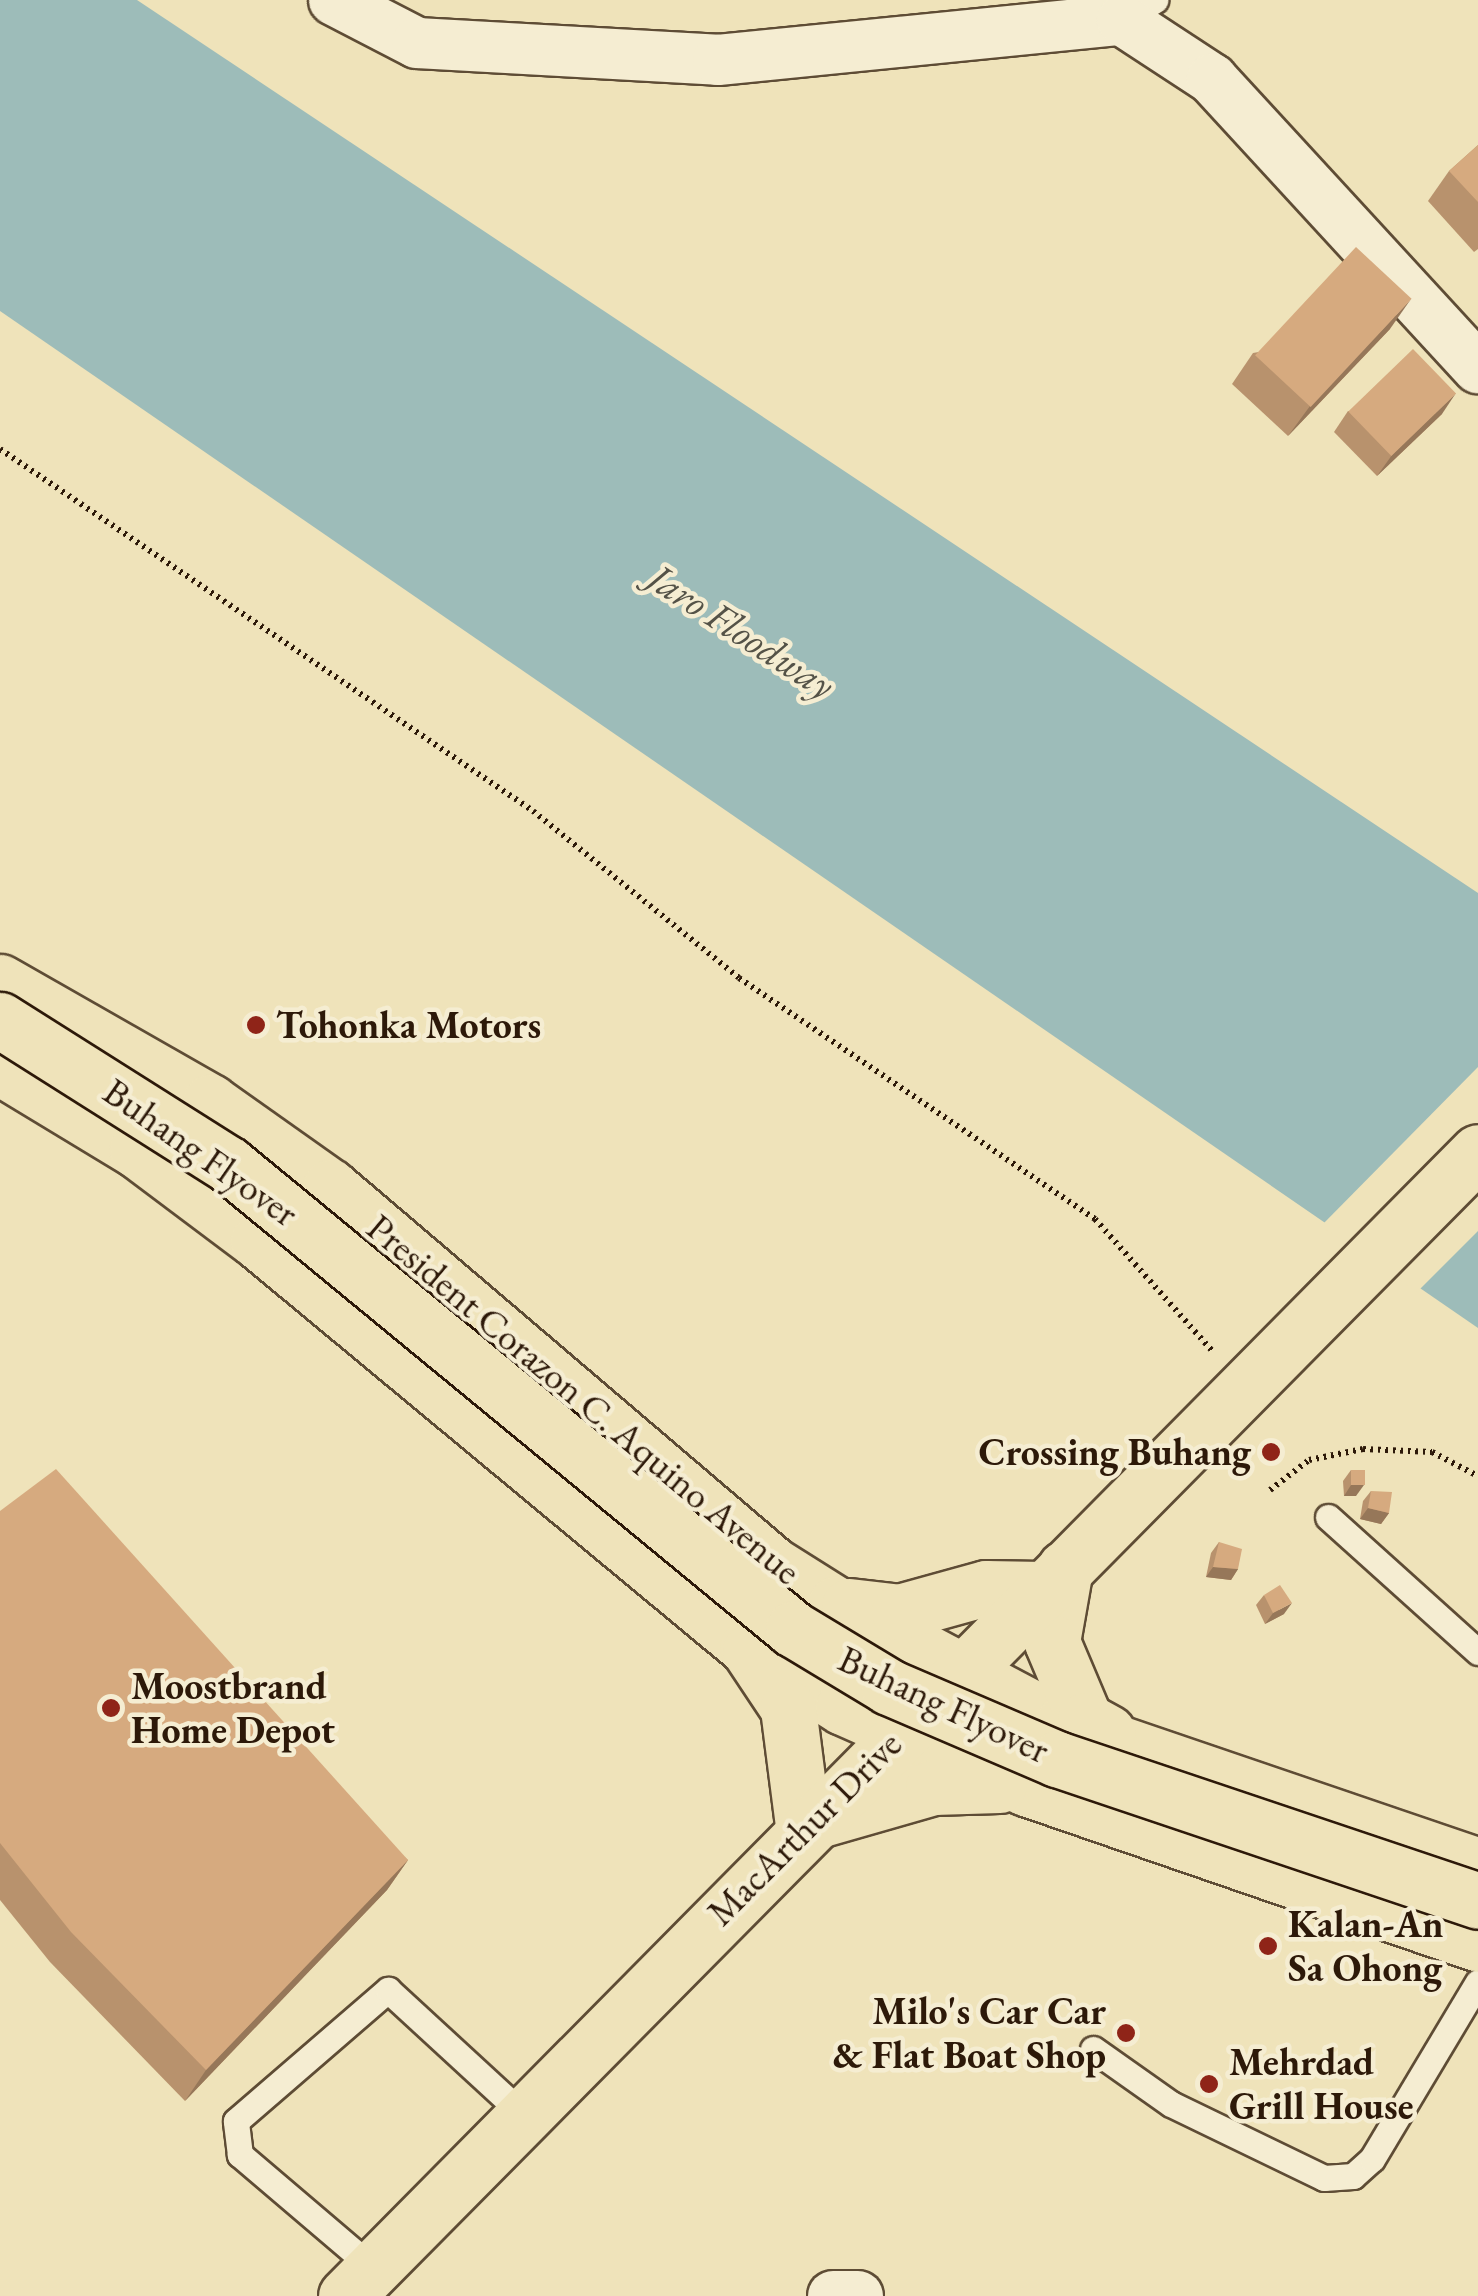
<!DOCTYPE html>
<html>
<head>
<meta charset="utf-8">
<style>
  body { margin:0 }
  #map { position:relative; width:1478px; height:2296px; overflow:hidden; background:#efe3ba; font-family:"EB Garamond",serif }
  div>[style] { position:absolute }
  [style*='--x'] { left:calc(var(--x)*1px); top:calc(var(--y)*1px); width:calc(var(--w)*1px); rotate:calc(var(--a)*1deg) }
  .water>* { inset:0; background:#9dbcb9 }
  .pier>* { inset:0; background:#efe3ba }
  .path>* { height:6px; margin-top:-3px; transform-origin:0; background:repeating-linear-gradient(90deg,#2d1909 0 2.5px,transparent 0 7.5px) }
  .roads { filter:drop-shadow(2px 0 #5e4c35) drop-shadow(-2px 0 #5e4c35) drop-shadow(0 2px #5e4c35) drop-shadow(0 -2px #5e4c35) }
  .lane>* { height:25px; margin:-12.5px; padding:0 12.5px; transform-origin:12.5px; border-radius:12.5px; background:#f5edd2 }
  .street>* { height:50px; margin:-25px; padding:0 25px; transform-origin:25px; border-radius:25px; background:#f5edd2 }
  .primary>* { height:55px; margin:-27.5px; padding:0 27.5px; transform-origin:27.5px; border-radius:27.5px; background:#efe3ba }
  .bridges { filter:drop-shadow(2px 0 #2d1909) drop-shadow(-2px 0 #2d1909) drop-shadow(0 2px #2d1909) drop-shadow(0 -2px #2d1909) }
  .primary-bridge>* { height:55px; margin:-27.5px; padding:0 27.5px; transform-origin:27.5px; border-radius:27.5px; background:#efe3ba }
  .wall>* { inset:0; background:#b8926d }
  .shaded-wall>* { inset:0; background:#967759 }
  .building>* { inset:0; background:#d6aa7f; transform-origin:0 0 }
  .dots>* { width:28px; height:28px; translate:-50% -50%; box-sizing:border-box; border:5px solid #f5edd2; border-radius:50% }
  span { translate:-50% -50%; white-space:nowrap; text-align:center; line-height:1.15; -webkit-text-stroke:9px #f5edd2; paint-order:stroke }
  .poi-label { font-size:38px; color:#2d1909; font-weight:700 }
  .left { translate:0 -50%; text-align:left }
  .right { translate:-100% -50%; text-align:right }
  .street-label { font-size:38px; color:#2d1909 }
  .water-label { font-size:40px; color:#545247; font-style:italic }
</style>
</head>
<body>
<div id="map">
  <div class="water">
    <i style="clip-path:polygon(0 0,137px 0,1478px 893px,1478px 1328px,0 311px)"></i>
  </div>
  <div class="pier">
    <i style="clip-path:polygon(1478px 1067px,1478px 1231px,1417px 1292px,1321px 1226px)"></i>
  </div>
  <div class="path">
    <i style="--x:0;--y:449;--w:644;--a:34.18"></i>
    <i style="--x:533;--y:811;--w:265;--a:39"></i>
    <i style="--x:739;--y:978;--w:430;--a:34.1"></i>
    <i style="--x:1095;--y:1219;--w:179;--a:48.4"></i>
    <i style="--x:1270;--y:1490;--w:49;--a:-37.6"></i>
    <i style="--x:1309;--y:1460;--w:55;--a:-11.5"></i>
    <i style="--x:1363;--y:1449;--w:69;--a:2.5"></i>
    <i style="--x:1432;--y:1452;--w:52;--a:27.6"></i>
  </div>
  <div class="roads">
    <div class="lane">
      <i style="--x:1122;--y:20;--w:39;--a:-31"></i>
      <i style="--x:1328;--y:1517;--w:202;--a:42"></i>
      <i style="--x:1093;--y:2049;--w:95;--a:35.2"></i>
      <i style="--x:1171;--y:2104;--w:170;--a:25.8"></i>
      <i style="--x:1324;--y:2178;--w:29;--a:-4"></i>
      <i style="--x:1353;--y:2176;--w:25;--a:-42"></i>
      <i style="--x:1372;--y:2159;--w:206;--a:-59.1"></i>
      <i style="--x:373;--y:2268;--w:175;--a:-139.6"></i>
      <i style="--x:240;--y:2155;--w:34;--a:-97"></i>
      <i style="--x:236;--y:2121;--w:201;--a:-40.8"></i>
      <i style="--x:388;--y:1990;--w:185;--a:42.6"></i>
    </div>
    <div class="street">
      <i style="--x:334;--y:0;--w:93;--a:27.4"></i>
      <i style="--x:417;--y:43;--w:301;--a:3.2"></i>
      <i style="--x:718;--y:60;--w:406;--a:-5.7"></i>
      <i style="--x:1122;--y:20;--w:108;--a:33.2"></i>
      <i style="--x:1212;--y:79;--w:393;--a:47.4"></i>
      <i style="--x:833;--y:2296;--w:25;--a:0"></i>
    </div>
    <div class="primary">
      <i style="--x:0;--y:982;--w:242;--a:29.7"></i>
      <i style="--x:210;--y:1102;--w:147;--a:35.3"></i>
      <i style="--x:330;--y:1187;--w:582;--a:40.47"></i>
      <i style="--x:773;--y:1565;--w:73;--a:32.2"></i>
      <i style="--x:835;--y:1604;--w:257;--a:27.9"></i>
      <i style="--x:1062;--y:1724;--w:440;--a:18.8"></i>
      <i style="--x:0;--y:1067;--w:160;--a:31.2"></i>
      <i style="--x:137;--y:1150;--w:151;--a:36.9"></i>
      <i style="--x:258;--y:1241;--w:636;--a:39.7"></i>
      <i style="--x:747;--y:1647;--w:113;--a:32"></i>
      <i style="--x:843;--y:1707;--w:200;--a:23.9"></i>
      <i style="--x:1026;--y:1788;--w:478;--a:19"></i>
      <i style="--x:1065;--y:1568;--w:75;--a:100"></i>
      <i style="--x:1052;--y:1642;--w:85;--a:67.1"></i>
      <i style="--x:1085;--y:1720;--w:26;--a:29"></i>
      <i style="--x:849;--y:1606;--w:50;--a:6.8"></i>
      <i style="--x:899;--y:1612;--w:90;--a:-15.4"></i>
      <i style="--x:986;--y:1588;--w:57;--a:1"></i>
      <i style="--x:750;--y:1651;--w:69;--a:56.3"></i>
      <i style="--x:788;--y:1708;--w:118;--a:82.7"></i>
      <i style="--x:811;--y:1822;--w:127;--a:-16"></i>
      <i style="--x:933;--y:1787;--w:66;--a:-1.7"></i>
      <i style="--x:346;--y:2296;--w:1609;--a:-45.3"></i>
    </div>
  </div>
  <div class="bridges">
    <div class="primary-bridge">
      <i style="--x:0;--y:1020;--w:270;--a:32.3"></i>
      <i style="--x:228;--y:1164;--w:732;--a:39.45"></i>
      <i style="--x:793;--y:1629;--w:112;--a:31.1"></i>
      <i style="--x:889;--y:1687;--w:183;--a:23.2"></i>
      <i style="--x:1057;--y:1759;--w:444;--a:18.6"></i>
    </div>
  </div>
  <div class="wall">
    <i style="clip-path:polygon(1478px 145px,1478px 249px,1474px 252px,1428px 201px,1449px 171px)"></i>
    <i style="clip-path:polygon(1390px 329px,1288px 436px,1232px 384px,1253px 353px)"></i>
    <i style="clip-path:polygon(1348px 411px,1442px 414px,1377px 476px,1334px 432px)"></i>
    <i style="clip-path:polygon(1351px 1470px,1356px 1496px,1344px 1496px,1343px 1481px)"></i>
    <i style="clip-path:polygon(1371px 1491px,1389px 1513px,1381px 1524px,1360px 1519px,1363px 1501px)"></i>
    <i style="clip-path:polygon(0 1511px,408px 1860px,387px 1890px,185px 2101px,50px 1962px,0 1900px)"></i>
    <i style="clip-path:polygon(1219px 1542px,1238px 1569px,1231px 1580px,1206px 1577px,1211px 1553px)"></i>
    <i style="clip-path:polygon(1264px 1595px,1284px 1614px,1265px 1624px,1256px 1605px)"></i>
  </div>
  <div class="shaded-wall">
    <i style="clip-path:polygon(1411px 299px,1390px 329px,1288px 436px,1310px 406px)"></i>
    <i style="clip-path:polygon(1456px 393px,1442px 414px,1377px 476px,1392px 455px)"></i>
    <i style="clip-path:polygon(1351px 1485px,1364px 1485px,1356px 1496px,1344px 1496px)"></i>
    <i style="clip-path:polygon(1368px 1508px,1389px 1513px,1381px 1524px,1360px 1519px)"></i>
    <i style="clip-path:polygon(1213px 1567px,1238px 1569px,1231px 1580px,1206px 1577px)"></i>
    <i style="clip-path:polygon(1292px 1603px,1284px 1614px,1265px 1624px,1273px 1613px)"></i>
    <i style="clip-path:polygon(408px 1860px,387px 1890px,185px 2101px,206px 2070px)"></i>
  </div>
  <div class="building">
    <i style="clip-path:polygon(1478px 145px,1478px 202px,1449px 171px)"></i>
    <i style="left:1356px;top:247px;width:76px;height:148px;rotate:43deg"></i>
    <i style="left:1413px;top:349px;width:62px;height:90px;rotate:46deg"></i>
    <i style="clip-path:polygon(56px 1469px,408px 1860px,206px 2070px,71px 1932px,0 1843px,0 1511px)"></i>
    <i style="left:1351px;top:1470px;width:14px;height:15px"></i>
    <i style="clip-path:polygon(1371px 1491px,1392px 1492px,1389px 1513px,1368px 1508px)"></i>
    <i style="clip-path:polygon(1219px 1542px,1242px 1549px,1238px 1569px,1213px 1567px)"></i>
    <i style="clip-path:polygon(1280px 1585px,1292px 1603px,1273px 1613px,1264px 1595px)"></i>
  </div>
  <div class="dots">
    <i style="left:256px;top:1025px;background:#8f2418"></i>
    <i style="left:1271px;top:1452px;background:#8f2418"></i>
    <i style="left:111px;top:1708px;background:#8f2418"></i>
    <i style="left:1268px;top:1946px;background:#8f2418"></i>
    <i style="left:1126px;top:2033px;background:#8f2418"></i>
    <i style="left:1209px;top:2084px;background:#8f2418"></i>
  </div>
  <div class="poi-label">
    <span class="left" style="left:276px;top:1025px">Tohonka Motors</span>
    <span class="right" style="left:1251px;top:1452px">Crossing Buhang</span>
    <span class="left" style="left:131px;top:1708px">Moostbrand<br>Home Depot</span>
    <span class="left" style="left:1288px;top:1946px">Kalan-An<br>Sa Ohong</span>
    <span class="right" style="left:1106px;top:2033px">Milo's Car Car<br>&amp; Flat Boat Shop</span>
    <span class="left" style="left:1229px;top:2084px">Mehrdad<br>Grill House</span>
  </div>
  <div class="street-label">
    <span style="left:201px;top:1152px;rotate:35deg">Buhang Flyover</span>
    <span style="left:584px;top:1399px;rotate:40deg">President Corazon C. Aquino Avenue</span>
    <span style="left:944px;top:1704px;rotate:25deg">Buhang Flyover</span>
    <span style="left:804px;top:1828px;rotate:-45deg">MacArthur Drive</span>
  </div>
  <div class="water-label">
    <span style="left:742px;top:631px;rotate:33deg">Jaro Floodway</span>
  </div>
</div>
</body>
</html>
